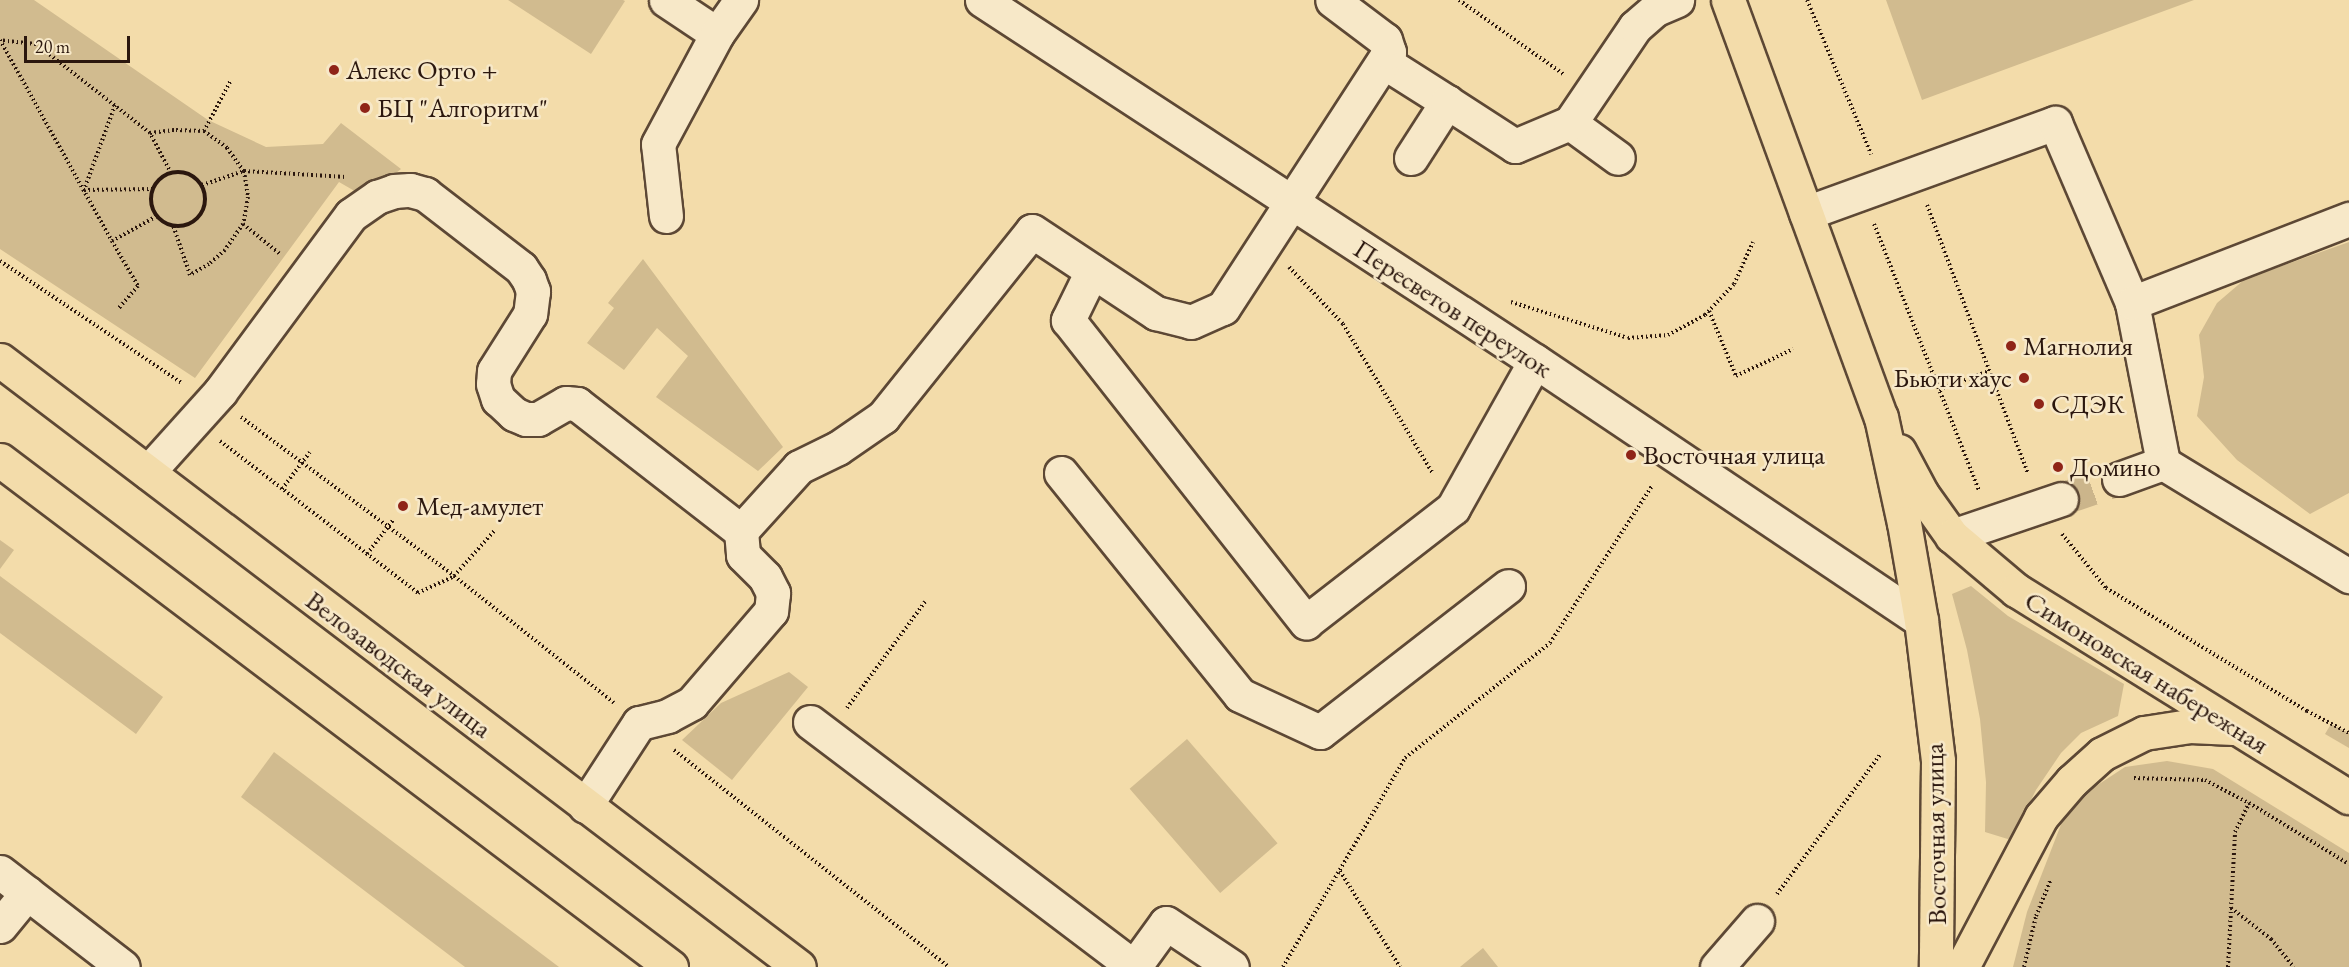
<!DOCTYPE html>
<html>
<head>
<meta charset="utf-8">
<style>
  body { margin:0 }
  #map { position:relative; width:2349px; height:967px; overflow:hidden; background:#f3dcaa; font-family:"EB Garamond",serif }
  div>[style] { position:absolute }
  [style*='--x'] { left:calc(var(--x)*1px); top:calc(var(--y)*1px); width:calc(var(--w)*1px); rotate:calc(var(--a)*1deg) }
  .green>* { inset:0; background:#d1bb8f; transform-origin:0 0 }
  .minor-tunnel>* { height:33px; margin-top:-16.5px; transform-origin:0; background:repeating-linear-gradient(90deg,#cbb58b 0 33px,transparent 0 49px) }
  .path>* { height:4px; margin-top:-2px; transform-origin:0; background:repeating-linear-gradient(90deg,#2b170e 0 1.5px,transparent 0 4.5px) }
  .path>.ring { margin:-2px; padding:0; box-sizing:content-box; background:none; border:4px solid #2b170e; border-radius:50% }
  .roads { filter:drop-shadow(2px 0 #5d4835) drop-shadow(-2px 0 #5d4835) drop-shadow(0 2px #5d4835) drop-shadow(0 -2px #5d4835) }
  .minor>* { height:33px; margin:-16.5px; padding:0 16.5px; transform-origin:16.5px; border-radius:16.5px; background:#f7e8c8 }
  .major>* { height:33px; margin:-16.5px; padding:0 16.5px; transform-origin:16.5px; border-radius:16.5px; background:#f3dcaa }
  .dots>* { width:16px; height:16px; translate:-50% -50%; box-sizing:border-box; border:3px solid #f7e8c8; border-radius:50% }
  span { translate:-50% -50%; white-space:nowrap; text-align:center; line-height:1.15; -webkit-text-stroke:5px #f7e8c8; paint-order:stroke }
  .poi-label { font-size:27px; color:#2b170e }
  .left { translate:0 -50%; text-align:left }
  .right { translate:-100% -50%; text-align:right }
  .street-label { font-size:27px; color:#2b170e }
  .scale { position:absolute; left:24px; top:36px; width:106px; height:27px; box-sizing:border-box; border:3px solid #2b170e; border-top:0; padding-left:8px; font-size:18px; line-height:21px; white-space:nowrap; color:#2b170e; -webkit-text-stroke:4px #f7e8c8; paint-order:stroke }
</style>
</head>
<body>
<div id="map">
  <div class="green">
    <i style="clip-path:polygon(0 0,34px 0,208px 120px,266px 147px,323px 144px,341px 123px,401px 169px,365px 197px,339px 182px,195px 378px,0 249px)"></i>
    <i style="clip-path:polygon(508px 0,623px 0,625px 1px,591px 54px)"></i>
    <i style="clip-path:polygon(1886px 0,2194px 0,1922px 100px)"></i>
    <i style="clip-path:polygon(2349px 242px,2349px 493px,2310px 514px,2237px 460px,2197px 416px,2204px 377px,2199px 335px,2217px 303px,2245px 279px)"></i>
    <i style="clip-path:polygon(643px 259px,783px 447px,758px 471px,656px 397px,688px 356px,657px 328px,624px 370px,587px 343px,614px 308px,608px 303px)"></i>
    <i style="clip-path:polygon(0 540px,14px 550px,0 569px)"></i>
    <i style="clip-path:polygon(0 576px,163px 697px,136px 734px,0 633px)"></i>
    <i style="clip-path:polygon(1971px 586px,2008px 616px,2124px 684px,2118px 716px,2081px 733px,2061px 753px,2036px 790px,2011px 840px,1985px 832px,1986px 782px,1980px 719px,1967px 650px,1952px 594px)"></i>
    <i style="clip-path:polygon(789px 672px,808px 687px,732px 780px,682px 740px,721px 703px)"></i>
    <i style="clip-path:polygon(2331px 724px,2349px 733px,2349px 748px,2325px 734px)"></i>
    <i style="left:1187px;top:739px;width:138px;height:76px;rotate:49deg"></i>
    <i style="clip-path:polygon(274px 752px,559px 967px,465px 967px,241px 797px)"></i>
    <i style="clip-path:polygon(2167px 761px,2213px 769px,2349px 853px,2349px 967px,2013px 967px,2027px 912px,2062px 822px,2090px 790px,2125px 767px)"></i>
    <i style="clip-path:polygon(1483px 948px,1498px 967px,1460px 967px)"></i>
  </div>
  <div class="minor-tunnel">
    <i style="--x:2061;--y:499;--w:61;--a:-19"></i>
  </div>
  <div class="path">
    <i style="--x:1459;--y:0;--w:128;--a:35.4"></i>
    <i style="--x:1807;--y:0;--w:167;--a:67.4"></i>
    <i style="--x:115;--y:105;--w:90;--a:110"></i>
    <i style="--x:84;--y:190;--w:69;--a:-0.8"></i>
    <i style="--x:204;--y:131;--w:58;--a:-62.1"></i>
    <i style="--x:150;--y:133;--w:145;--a:-142"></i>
    <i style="--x:36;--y:44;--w:36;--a:-174"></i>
    <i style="--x:0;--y:40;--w:230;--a:60.9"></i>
    <i style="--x:112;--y:241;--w:51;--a:-29.1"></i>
    <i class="ring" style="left:151px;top:172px;width:50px;height:50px"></i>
    <i style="--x:171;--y:173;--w:45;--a:-117.7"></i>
    <i style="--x:150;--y:133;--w:26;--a:-7"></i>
    <i style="--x:176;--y:130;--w:28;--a:2"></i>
    <i style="--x:204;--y:131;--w:29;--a:36"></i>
    <i style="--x:227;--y:148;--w:29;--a:54"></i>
    <i style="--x:244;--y:171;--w:26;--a:81"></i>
    <i style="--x:248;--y:197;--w:27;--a:100"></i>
    <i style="--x:243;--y:224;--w:32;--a:125"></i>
    <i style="--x:225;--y:250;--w:21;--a:139"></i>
    <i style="--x:209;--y:264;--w:22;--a:150"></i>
    <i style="--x:190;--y:275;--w:53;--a:-108.8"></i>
    <i style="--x:202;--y:185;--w:44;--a:-18.4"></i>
    <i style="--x:244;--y:171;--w:102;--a:3.4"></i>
    <i style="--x:1927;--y:205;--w:286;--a:69.4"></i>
    <i style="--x:243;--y:224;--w:48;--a:39"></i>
    <i style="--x:1874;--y:224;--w:287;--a:68.5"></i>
    <i style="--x:112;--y:241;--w:52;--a:60"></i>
    <i style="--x:138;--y:286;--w:30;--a:131"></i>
    <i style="--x:0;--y:261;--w:220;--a:33.9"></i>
    <i style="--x:1289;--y:267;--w:79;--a:46.5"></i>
    <i style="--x:1343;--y:324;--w:175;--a:59"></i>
    <i style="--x:1511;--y:302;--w:122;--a:17.1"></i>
    <i style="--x:1628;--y:338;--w:40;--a:-4.3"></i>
    <i style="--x:1668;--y:335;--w:42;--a:-28.4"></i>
    <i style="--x:1705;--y:315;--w:42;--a:-46.9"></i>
    <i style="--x:1734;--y:284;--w:46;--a:-65.7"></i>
    <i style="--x:1709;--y:311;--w:70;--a:67.4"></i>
    <i style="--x:1736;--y:376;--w:63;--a:-25.3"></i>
    <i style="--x:1939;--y:390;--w:53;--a:-20.8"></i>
    <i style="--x:241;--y:417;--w:266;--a:36.7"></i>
    <i style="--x:454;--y:576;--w:204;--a:38.4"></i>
    <i style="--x:220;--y:441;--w:250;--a:37.5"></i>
    <i style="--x:418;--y:593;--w:40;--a:-25"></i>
    <i style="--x:454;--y:576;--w:62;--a:-48.3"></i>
    <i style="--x:282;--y:489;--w:46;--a:-52.9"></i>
    <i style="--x:2062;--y:534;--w:70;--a:50.8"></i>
    <i style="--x:2106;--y:588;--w:236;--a:31.5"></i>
    <i style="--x:2307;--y:711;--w:47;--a:27.6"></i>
    <i style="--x:367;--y:554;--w:44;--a:-52.4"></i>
    <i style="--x:847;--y:708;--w:132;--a:-53.7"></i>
    <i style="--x:674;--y:750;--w:350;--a:38.3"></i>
    <i style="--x:2134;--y:778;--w:71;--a:1.6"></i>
    <i style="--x:2205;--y:780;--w:50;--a:27.6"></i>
    <i style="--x:2249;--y:803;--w:117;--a:31.4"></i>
    <i style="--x:1340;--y:871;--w:113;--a:58"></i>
    <i style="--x:1777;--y:894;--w:173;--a:-53.5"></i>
    <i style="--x:2231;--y:908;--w:51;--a:37.8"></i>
    <i style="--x:2271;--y:939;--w:36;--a:51"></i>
    <i style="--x:1283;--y:967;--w:242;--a:-59.7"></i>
    <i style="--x:1405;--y:758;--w:185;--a:-38.4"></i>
    <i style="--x:1550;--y:643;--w:187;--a:-57"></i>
    <i style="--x:2024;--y:967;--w:52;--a:-76.8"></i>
    <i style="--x:2036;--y:916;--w:40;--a:-68"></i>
    <i style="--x:2228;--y:967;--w:135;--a:-87"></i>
    <i style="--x:2235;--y:832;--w:32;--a:-64"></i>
  </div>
  <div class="roads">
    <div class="minor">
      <i style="--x:666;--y:0;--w:61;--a:33.7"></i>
      <i style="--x:982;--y:0;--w:660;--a:33.14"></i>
      <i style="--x:1535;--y:361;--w:465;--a:33.9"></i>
      <i style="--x:1384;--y:62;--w:75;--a:32.4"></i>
      <i style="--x:1570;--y:123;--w:59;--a:36.1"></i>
      <i style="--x:1411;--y:158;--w:67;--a:-57.3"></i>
      <i style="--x:1447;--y:102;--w:81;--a:32.9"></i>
      <i style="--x:1515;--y:146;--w:60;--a:-22.7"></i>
      <i style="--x:1570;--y:123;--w:116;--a:-55.9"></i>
      <i style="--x:1635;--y:27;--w:28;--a:-41"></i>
      <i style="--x:1656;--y:9;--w:23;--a:-23"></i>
      <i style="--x:1806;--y:213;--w:265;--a:-19.9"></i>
      <i style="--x:2055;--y:123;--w:196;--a:66.8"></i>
      <i style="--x:2132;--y:303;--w:163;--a:79"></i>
      <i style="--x:2163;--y:463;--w:218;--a:31.3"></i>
      <i style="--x:666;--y:216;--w:72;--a:-96.3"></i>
      <i style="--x:658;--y:144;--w:125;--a:-61.8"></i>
      <i style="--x:717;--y:34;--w:42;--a:-54.8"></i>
      <i style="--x:1092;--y:271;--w:55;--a:116.1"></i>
      <i style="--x:1068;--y:320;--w:385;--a:51.8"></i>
      <i style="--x:1306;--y:622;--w:186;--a:-37.8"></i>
      <i style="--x:1453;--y:508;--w:168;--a:-60.8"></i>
      <i style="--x:2132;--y:303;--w:233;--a:-21.2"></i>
      <i style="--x:148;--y:472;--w:108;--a:-48"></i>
      <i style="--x:220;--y:392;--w:220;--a:-53.5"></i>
      <i style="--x:351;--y:215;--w:32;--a:-35"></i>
      <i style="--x:377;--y:197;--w:18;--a:-19"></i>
      <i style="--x:394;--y:191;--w:16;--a:-4"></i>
      <i style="--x:410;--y:190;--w:16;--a:15"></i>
      <i style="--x:425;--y:194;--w:121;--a:37.6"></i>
      <i style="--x:521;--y:268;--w:14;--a:56"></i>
      <i style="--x:529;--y:280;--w:12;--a:70"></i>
      <i style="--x:533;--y:291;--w:23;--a:97"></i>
      <i style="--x:530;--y:314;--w:67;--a:122.3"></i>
      <i style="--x:494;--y:371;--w:13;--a:94"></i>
      <i style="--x:493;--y:384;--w:16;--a:72"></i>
      <i style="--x:498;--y:399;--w:22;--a:43"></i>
      <i style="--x:514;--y:414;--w:13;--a:23"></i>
      <i style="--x:526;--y:419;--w:12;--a:0"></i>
      <i style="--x:538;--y:419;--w:32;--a:-30"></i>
      <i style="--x:566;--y:403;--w:11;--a:5"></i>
      <i style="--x:577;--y:404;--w:207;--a:37.8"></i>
      <i style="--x:741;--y:531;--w:24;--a:85"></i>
      <i style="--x:743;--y:555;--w:31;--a:45"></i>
      <i style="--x:765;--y:577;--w:18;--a:63"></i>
      <i style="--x:773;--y:593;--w:18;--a:96"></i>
      <i style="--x:771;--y:611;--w:121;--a:130.7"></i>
      <i style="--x:692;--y:703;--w:27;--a:152"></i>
      <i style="--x:668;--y:716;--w:30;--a:166"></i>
      <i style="--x:639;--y:723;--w:99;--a:123"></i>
      <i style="--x:1061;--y:473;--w:285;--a:51.1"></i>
      <i style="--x:1240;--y:695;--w:88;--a:24.8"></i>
      <i style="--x:1320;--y:732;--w:238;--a:-37.8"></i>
      <i style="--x:2119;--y:479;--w:47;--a:-20"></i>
      <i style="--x:741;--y:531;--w:86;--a:-47.8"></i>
      <i style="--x:799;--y:467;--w:43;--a:-26"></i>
      <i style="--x:838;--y:448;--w:55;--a:-34.6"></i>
      <i style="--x:883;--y:417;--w:238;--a:-51.3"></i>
      <i style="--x:1032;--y:231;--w:149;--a:33.5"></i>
      <i style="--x:1156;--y:313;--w:36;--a:14"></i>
      <i style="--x:1191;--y:322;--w:35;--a:-24"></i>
      <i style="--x:1223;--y:308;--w:305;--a:-57"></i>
      <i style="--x:1389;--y:52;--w:13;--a:-108"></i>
      <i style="--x:1385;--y:40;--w:66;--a:-143"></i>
      <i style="--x:1952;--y:536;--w:115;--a:-18.7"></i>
      <i style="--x:810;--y:722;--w:406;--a:37.1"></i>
      <i style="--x:0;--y:872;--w:155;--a:37.7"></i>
      <i style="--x:0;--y:926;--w:43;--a:-50.7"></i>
      <i style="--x:1134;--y:967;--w:54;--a:-54"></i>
      <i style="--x:1166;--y:923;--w:79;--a:33.7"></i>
      <i style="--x:1717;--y:967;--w:61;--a:-49"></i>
    </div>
    <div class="major">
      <i style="--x:1728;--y:0;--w:444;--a:69.9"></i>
      <i style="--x:1881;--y:417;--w:108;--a:77.8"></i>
      <i style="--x:1904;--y:523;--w:98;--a:80.1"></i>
      <i style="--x:1921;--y:620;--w:142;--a:83.1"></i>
      <i style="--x:1938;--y:761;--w:206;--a:90.6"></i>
      <i style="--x:0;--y:360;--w:1003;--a:37.22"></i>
      <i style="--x:1899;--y:451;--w:49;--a:61.9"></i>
      <i style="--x:1922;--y:494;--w:52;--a:54.5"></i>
      <i style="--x:1952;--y:536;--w:84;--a:40.2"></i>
      <i style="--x:2016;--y:590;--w:392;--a:31.9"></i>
      <i style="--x:0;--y:460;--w:841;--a:37.07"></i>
      <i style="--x:1962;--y:967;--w:170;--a:-62.2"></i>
      <i style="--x:2041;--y:817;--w:48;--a:-49.3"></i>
      <i style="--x:2072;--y:781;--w:40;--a:-42"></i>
      <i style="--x:2102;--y:754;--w:47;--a:-26.6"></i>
      <i style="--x:2144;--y:733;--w:47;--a:-8.7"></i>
      <i style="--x:2190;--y:726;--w:43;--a:2.7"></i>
    </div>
  </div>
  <div class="dots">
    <i style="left:334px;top:70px;background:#8f2418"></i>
    <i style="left:365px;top:108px;background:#8f2418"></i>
    <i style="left:2011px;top:346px;background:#8f2418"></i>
    <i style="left:2024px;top:378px;background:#8f2418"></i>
    <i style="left:2039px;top:404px;background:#8f2418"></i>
    <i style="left:1631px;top:455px;background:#8f2418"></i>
    <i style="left:2058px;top:467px;background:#8f2418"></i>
    <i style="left:403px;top:506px;background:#8f2418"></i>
  </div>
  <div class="poi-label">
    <span class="left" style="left:346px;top:70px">Алекс Орто +</span>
    <span class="left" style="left:377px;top:108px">БЦ "Алгоритм"</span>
    <span class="left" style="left:2023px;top:346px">Магнолия</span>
    <span class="right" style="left:2012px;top:378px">Бьюти хаус</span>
    <span class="left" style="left:2051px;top:404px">СДЭК</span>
    <span class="left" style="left:1643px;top:455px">Восточная улица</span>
    <span class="left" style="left:2070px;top:467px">Домино</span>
    <span class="left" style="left:416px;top:506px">Мед-амулет</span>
  </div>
  <div class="street-label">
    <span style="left:1453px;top:308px;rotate:33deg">Пересветов переулок</span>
    <span style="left:399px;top:664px;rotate:37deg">Велозаводская улица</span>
    <span style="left:2147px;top:672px;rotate:32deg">Симоновская набережная</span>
    <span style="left:1935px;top:834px;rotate:-91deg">Восточная улица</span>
  </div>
  <div class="scale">20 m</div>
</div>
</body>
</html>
